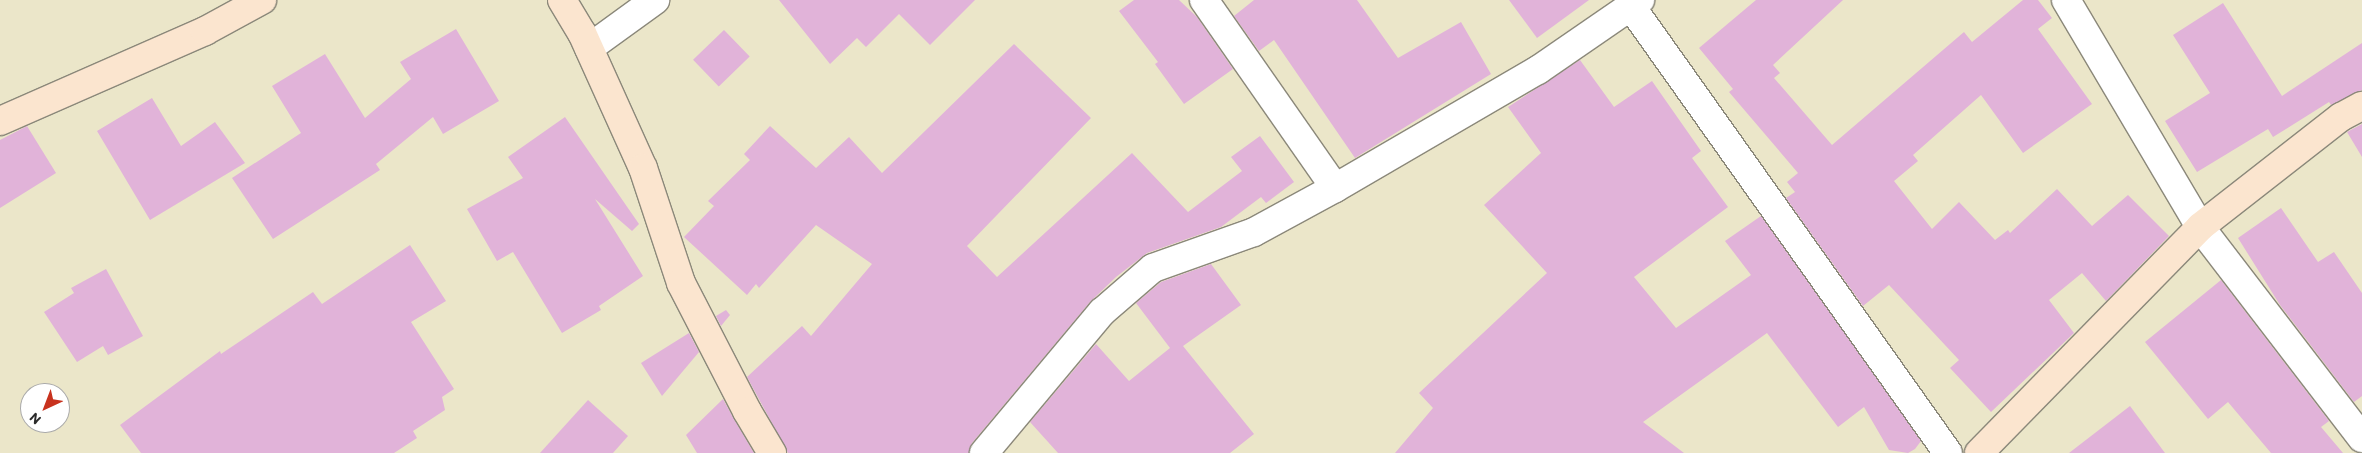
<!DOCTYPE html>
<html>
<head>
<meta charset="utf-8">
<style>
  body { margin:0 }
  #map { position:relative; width:2362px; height:453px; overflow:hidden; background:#ebe6c9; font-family:Itim,sans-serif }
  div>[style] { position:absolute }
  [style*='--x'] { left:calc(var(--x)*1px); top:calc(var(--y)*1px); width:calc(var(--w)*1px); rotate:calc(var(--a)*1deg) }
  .building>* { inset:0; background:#e1b3d9; transform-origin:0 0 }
  .roads { filter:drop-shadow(1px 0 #8b887a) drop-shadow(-1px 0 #8b887a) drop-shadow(0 1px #8b887a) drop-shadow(0 -1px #8b887a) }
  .street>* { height:28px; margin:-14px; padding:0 14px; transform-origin:14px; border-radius:14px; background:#fff }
  .secondary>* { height:28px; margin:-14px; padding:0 14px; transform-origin:14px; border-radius:14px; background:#fbe5cf }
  span { translate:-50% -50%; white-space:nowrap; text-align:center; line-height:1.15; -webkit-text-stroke:5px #fff; paint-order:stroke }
  .north { position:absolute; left:20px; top:383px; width:50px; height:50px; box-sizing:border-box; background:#fff; border:1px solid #aaa; border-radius:50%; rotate:223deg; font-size:14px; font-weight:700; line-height:20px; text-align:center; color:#2b2b2b }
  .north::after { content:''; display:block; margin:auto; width:18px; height:22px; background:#c8321e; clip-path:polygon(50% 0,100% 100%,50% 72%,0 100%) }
</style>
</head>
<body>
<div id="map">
  <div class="building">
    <i style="clip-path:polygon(779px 0,975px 0,930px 45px,899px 14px,866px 47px,857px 38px,830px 64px)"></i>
    <i style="clip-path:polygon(1134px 0,1179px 0,1197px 17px,1233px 69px,1184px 104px,1155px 64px,1158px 62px,1119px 11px)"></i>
    <i style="clip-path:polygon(1254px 0,1357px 0,1398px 58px,1461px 22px,1491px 74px,1355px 158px,1274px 40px,1259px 51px,1234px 16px)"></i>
    <i style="clip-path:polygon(1509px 0,1589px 0,1537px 38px)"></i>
    <i style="clip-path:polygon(1756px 0,1843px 0,1773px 65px,1780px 73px,1774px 78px,1832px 145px,1964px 32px,1972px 42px,2023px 0,2038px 0,2052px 18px,2038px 29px,2092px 104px,2023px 153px,1981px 95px,1913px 155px,1918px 161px,1894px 181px,1932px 229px,1959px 202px,1995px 240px,2008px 230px,2010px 233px,2057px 189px,2092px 226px,2128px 195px,2169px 236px,2106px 301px,2082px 273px,2049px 300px,2074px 333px,1991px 412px,1950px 368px,1959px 360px,1889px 285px,1863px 306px,1786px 198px,1795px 192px,1787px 182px,1798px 173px,1729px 92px,1733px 89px,1699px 48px)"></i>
    <i style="clip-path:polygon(2223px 3px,2282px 96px,2362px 43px,2362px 90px,2331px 105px,2329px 102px,2273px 137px,2268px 129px,2197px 172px,2165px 121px,2210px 93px,2173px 35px)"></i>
    <i style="clip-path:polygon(456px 29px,499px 101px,443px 134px,433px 117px,376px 164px,380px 170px,273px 239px,232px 178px,301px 133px,272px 86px,325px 54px,365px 118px,411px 79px,400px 62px)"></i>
    <i style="left:724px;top:30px;width:37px;height:43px;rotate:46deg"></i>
    <i style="clip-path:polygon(1014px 44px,1091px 118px,967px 246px,997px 277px,1132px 153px,1188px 212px,1242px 171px,1231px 157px,1260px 136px,1294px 182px,1266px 203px,1261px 197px,1221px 227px,1147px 253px,1116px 277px,1090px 302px,972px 443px,969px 453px,788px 453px,747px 377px,802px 326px,811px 336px,872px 264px,816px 225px,759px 288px,756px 284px,747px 295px,684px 237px,714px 206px,708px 201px,750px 160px,744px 154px,770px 126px,816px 168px,849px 137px,882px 173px)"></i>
    <i style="clip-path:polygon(1580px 60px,1614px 107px,1652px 81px,1701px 151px,1692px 158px,1728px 207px,1634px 277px,1676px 328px,1751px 275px,1725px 241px,1761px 216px,1921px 441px,1915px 449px,1908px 453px,1889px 450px,1864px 407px,1838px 427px,1767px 333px,1643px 422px,1684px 453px,1395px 453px,1433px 408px,1419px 393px,1547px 273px,1484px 205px,1541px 153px,1508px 107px)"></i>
    <i style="clip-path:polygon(152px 98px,181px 146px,215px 122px,245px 163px,150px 220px,97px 131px)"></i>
    <i style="clip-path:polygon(565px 117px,639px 224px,632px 231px,595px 199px,643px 276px,599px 306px,601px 310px,562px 333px,513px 252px,497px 261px,467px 209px,523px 178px,508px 157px)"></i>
    <i style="clip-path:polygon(2362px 124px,2362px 157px,2347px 132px)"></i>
    <i style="clip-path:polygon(27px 126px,56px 173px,0 208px,0 140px)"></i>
    <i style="clip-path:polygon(2281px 208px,2318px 262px,2334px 252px,2362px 293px,2362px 396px,2354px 402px,2280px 305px,2238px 238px)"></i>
    <i style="clip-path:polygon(410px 245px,446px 301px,411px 322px,454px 389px,442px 397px,445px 410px,413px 431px,417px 438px,394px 453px,141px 453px,120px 425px,220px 351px,221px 354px,313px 292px,322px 304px)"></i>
    <i style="clip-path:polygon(1211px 264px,1241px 305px,1183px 346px,1254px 434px,1230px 453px,1058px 453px,1030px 422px,1096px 344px,1129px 381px,1170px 348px,1136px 303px,1161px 282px)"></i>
    <i style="clip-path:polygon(106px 269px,143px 336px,108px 355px,103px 346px,77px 362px,44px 312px,74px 293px,71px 288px)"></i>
    <i style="clip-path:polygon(2221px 280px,2329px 421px,2321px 427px,2343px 453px,2271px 453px,2228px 402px,2208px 419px,2145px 342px)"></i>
    <i style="clip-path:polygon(726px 310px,730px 315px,721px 326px,716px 316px)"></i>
    <i style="clip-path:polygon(689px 333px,699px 352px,662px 396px,641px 363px)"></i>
    <i style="clip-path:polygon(723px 399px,734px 419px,754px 453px,697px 453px,686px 435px)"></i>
    <i style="clip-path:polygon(588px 400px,628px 436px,613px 453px,540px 453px)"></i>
    <i style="clip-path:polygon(2130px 406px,2165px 453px,2069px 453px)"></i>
  </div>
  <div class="roads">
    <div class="street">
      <i style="--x:1204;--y:0;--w:229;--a:55.1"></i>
      <i style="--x:2066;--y:0;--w:264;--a:59.4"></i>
      <i style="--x:2200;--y:227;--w:266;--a:52.5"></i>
      <i style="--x:1630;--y:5;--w:549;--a:54.63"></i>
      <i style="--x:589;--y:48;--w:82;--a:-36"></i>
      <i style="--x:984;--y:453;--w:184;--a:-50.1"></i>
      <i style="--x:1102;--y:312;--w:67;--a:-40.8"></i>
      <i style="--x:1153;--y:268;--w:107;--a:-19.6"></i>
      <i style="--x:1254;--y:232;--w:92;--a:-28.5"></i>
      <i style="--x:1335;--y:188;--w:235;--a:-30.2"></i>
      <i style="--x:1538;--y:70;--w:124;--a:-34.5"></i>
    </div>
    <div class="secondary">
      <i style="--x:562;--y:0;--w:39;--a:59"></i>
      <i style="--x:582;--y:33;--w:148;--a:65.7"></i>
      <i style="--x:643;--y:168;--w:121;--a:71.7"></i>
      <i style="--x:681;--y:283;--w:144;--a:62.7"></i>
      <i style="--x:747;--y:411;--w:49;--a:59.2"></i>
      <i style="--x:0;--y:121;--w:224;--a:-23.7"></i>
      <i style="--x:205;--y:31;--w:65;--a:-28.5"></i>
      <i style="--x:1979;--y:453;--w:316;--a:-45.6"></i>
      <i style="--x:2200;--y:227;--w:179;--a:-38"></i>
      <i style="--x:2341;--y:117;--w:24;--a:-28"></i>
    </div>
  </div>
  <div class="north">N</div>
</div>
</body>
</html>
